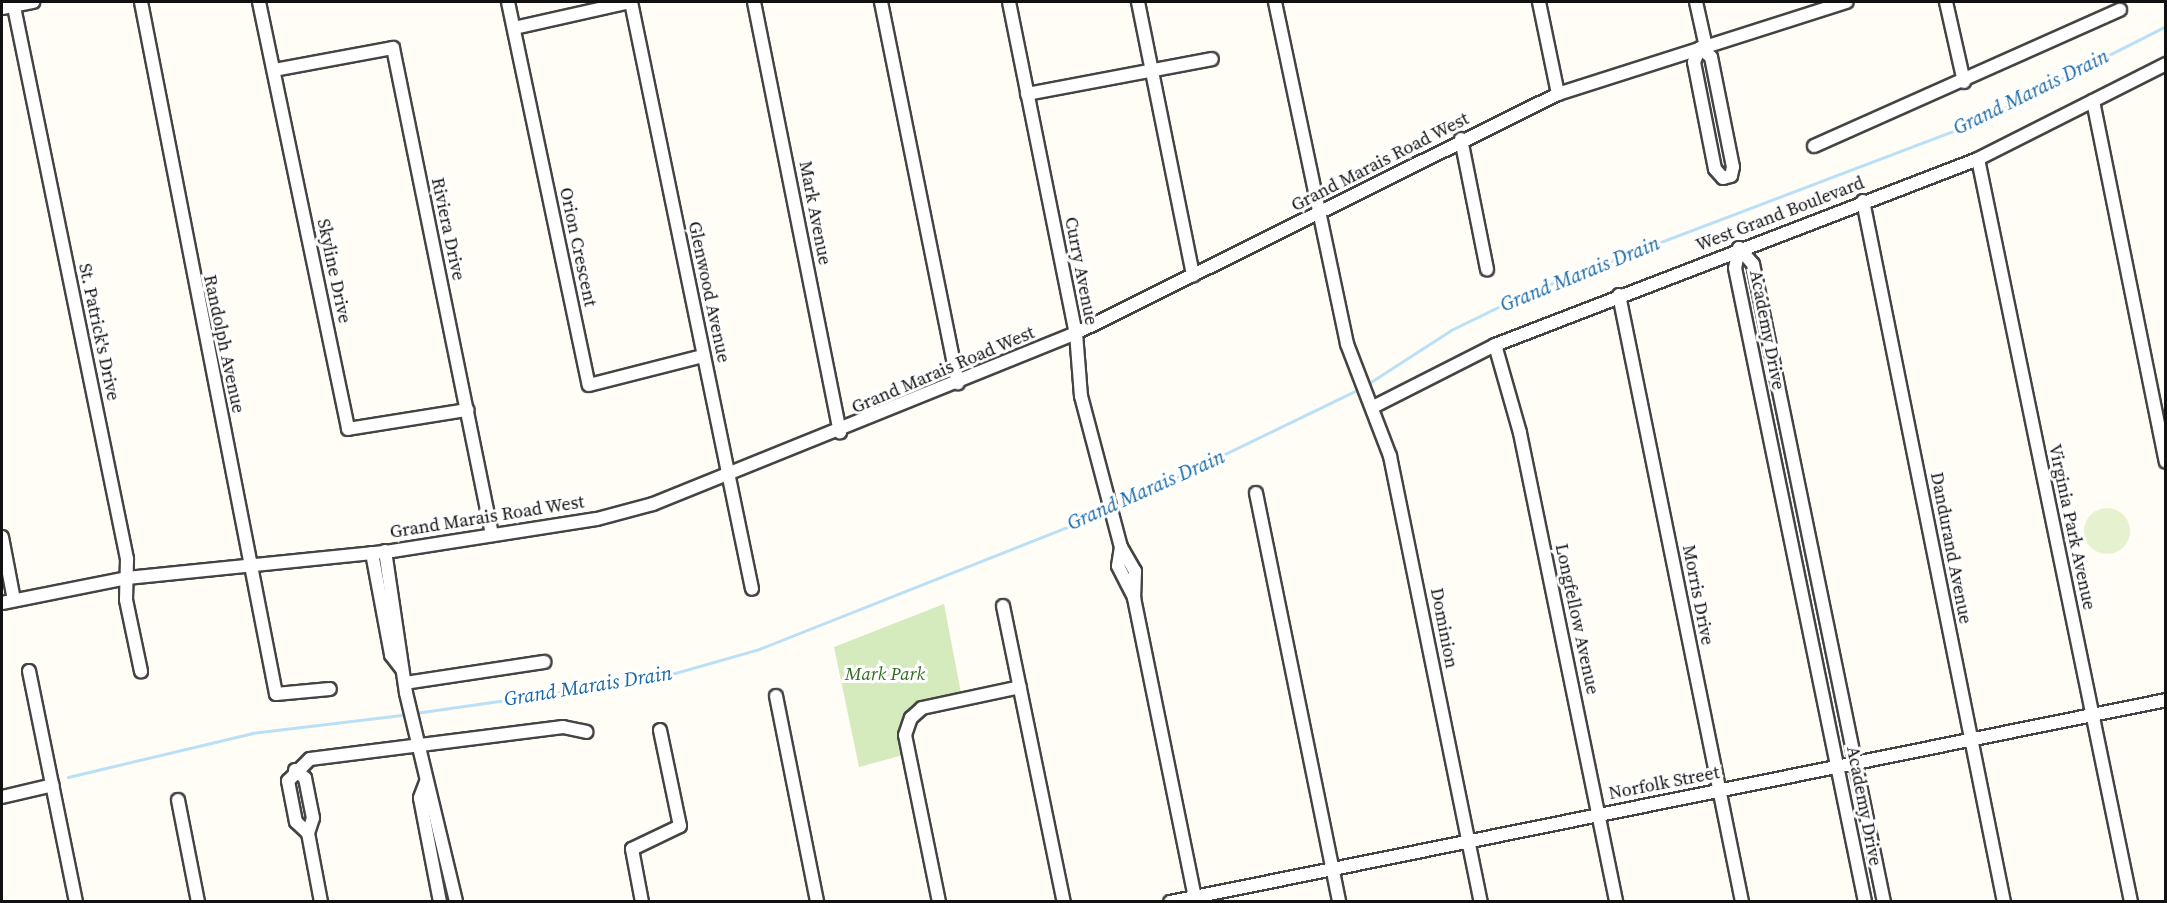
<!DOCTYPE html>
<html>
<head>
<meta charset="utf-8">
<style>
  body { margin:0 }
  #map { position:relative; width:2167px; height:903px; overflow:hidden; background:#fffdf5; font-family:"Source Serif 4",serif }
  div>[style] { position:absolute }
  [style*='--x'] { left:calc(var(--x)*1px); top:calc(var(--y)*1px); width:calc(var(--w)*1px); rotate:calc(var(--a)*1deg) }
  .green>* { inset:0; background:#d5ebbd }
  .pitch>* { inset:0; background:#e6f2cf }
  .round { border-radius:50% }
  .stream>* { height:3px; margin:-1.5px; padding:0 1.5px; transform-origin:1.5px; border-radius:1.5px; background:#b9e0f7 }
  .roads { filter:drop-shadow(2px 0 #444) drop-shadow(-2px 0 #444) drop-shadow(0 2px #444) drop-shadow(0 -2px #444) }
  .minor>* { height:12px; margin:-6px; padding:0 6px; transform-origin:6px; border-radius:6px; background:#fff }
  span { translate:-50% -50%; white-space:nowrap; text-align:center; line-height:1.15; -webkit-text-stroke:6px #fff; paint-order:stroke }
  .street-label { font-size:18px; color:#111 }
  .park-label { font-size:18px; color:#2f6b1f; font-style:italic }
  .water-label { font-size:20px; color:#1768a6; font-style:italic }
  .frame { position:absolute; inset:0; border:3px solid #111; pointer-events:none }
</style>
</head>
<body>
<div id="map">
  <div class="green">
    <i style="clip-path:polygon(944px 604px,961px 693px,922px 701px,906px 715px,899px 729px,903px 755px,859px 767px,834px 647px)"></i>
  </div>
  <div class="pitch">
    <i class="round" style="left:2084px;top:508px;width:46px;height:46px"></i>
  </div>
  <div class="stream">
    <i style="--x:1366;--y:385;--w:101;--a:-32.9"></i>
    <i style="--x:1451;--y:330;--w:87;--a:-26"></i>
    <i style="--x:1529;--y:292;--w:480;--a:-20.8"></i>
    <i style="--x:1978;--y:121;--w:211;--a:-26.8"></i>
    <i style="--x:1113;--y:508;--w:276;--a:-25.8"></i>
    <i style="--x:415;--y:713;--w:241;--a:-8.1"></i>
    <i style="--x:654;--y:679;--w:109;--a:-15.9"></i>
    <i style="--x:759;--y:649;--w:374;--a:-21.6"></i>
    <i style="--x:68;--y:777;--w:189;--a:-13.4"></i>
    <i style="--x:252;--y:733;--w:157;--a:-6.9"></i>
  </div>
  <div class="roads">
    <div class="minor">
      <i style="--x:13;--y:2;--w:569;--a:78.43"></i>
      <i style="--x:127;--y:559;--w:41;--a:91.4"></i>
      <i style="--x:126;--y:600;--w:73;--a:78.1"></i>
      <i style="--x:141;--y:2;--w:705;--a:78.96"></i>
      <i style="--x:276;--y:694;--w:54;--a:-5.3"></i>
      <i style="--x:259;--y:2;--w:436;--a:78.2"></i>
      <i style="--x:348;--y:429;--w:121;--a:-9.1"></i>
      <i style="--x:508;--y:2;--w:391;--a:78.1"></i>
      <i style="--x:589;--y:385;--w:118;--a:-14.3"></i>
      <i style="--x:631;--y:2;--w:599;--a:78.35"></i>
      <i style="--x:754;--y:2;--w:439;--a:78.7"></i>
      <i style="--x:881;--y:2;--w:389;--a:78.6"></i>
      <i style="--x:1009;--y:2;--w:338;--a:78.6"></i>
      <i style="--x:1076;--y:333;--w:63;--a:85.5"></i>
      <i style="--x:1081;--y:396;--w:156;--a:75.2"></i>
      <i style="--x:1121;--y:547;--w:28;--a:60"></i>
      <i style="--x:1135;--y:571;--w:27;--a:92"></i>
      <i style="--x:1134;--y:598;--w:310;--a:78.5"></i>
      <i style="--x:1138;--y:2;--w:279;--a:78.6"></i>
      <i style="--x:1275;--y:2;--w:349;--a:78.1"></i>
      <i style="--x:1347;--y:344;--w:120;--a:69"></i>
      <i style="--x:1390;--y:456;--w:455;--a:78.5"></i>
      <i style="--x:1539;--y:2;--w:94;--a:78.3"></i>
      <i style="--x:1696;--y:2;--w:46;--a:77.5"></i>
      <i style="--x:1946;--y:2;--w:82;--a:77.3"></i>
      <i style="--x:2;--y:8;--w:32;--a:-11"></i>
      <i style="--x:514;--y:28;--w:119;--a:-12.6"></i>
      <i style="--x:1700;--y:48;--w:14;--a:39"></i>
      <i style="--x:1711;--y:57;--w:112;--a:78.7"></i>
      <i style="--x:1733;--y:167;--w:9;--a:103"></i>
      <i style="--x:1731;--y:176;--w:8;--a:166"></i>
      <i style="--x:1723;--y:178;--w:12;--a:-132"></i>
      <i style="--x:1715;--y:169;--w:109;--a:-101.1"></i>
      <i style="--x:1694;--y:62;--w:15;--a:-67"></i>
      <i style="--x:274;--y:70;--w:121;--a:-10.5"></i>
      <i style="--x:393;--y:48;--w:497;--a:78.5"></i>
      <i style="--x:1027;--y:94;--w:188;--a:-10.7"></i>
      <i style="--x:2093;--y:101;--w:368;--a:78.6"></i>
      <i style="--x:1461;--y:139;--w:133;--a:78.7"></i>
      <i style="--x:1814;--y:146;--w:335;--a:-24"></i>
      <i style="--x:1978;--y:159;--w:759;--a:78.36"></i>
      <i style="--x:1863;--y:201;--w:715;--a:78.63"></i>
      <i style="--x:1739;--y:248;--w:21;--a:49"></i>
      <i style="--x:1753;--y:264;--w:651;--a:78.4"></i>
      <i style="--x:1739;--y:248;--w:20;--a:101"></i>
      <i style="--x:1735;--y:268;--w:647;--a:78.41"></i>
      <i style="--x:1619;--y:295;--w:619;--a:78.54"></i>
      <i style="--x:1495;--y:345;--w:91;--a:74.1"></i>
      <i style="--x:1520;--y:433;--w:479;--a:78.4"></i>
      <i style="--x:1373;--y:407;--w:137;--a:-26.9"></i>
      <i style="--x:1495;--y:345;--w:518;--a:-21.06"></i>
      <i style="--x:1978;--y:159;--w:211;--a:-26.8"></i>
      <i style="--x:1256;--y:493;--w:417;--a:78.5"></i>
      <i style="--x:2;--y:537;--w:64;--a:79.2"></i>
      <i style="--x:1121;--y:547;--w:19;--a:99"></i>
      <i style="--x:1118;--y:566;--w:36;--a:63"></i>
      <i style="--x:385;--y:551;--w:144;--a:81.6"></i>
      <i style="--x:406;--y:693;--w:215;--a:76.5"></i>
      <i style="--x:372;--y:553;--w:104;--a:79.4"></i>
      <i style="--x:391;--y:655;--w:18;--a:52"></i>
      <i style="--x:2;--y:603;--w:127;--a:-11.3"></i>
      <i style="--x:127;--y:578;--w:266;--a:-5.8"></i>
      <i style="--x:392;--y:551;--w:207;--a:-8.9"></i>
      <i style="--x:597;--y:519;--w:58;--a:-15"></i>
      <i style="--x:653;--y:504;--w:456;--a:-22"></i>
      <i style="--x:1076;--y:333;--w:538;--a:-26.37"></i>
      <i style="--x:1558;--y:94;--w:303;--a:-17.7"></i>
      <i style="--x:1003;--y:606;--w:302;--a:78.4"></i>
      <i style="--x:29;--y:671;--w:236;--a:78.5"></i>
      <i style="--x:405;--y:683;--w:141;--a:-8.6"></i>
      <i style="--x:776;--y:696;--w:210;--a:78.7"></i>
      <i style="--x:295;--y:770;--w:13;--a:39"></i>
      <i style="--x:305;--y:778;--w:41;--a:78.7"></i>
      <i style="--x:313;--y:818;--w:16;--a:108"></i>
      <i style="--x:308;--y:833;--w:70;--a:79.3"></i>
      <i style="--x:426;--y:782;--w:17;--a:111"></i>
      <i style="--x:420;--y:798;--w:106;--a:79.1"></i>
      <i style="--x:2;--y:797;--w:52;--a:-13.2"></i>
      <i style="--x:178;--y:800;--w:104;--a:78.9"></i>
      <i style="--x:308;--y:833;--w:16;--a:-137"></i>
      <i style="--x:296;--y:822;--w:42;--a:-101"></i>
      <i style="--x:288;--y:781;--w:31;--a:-45"></i>
      <i style="--x:310;--y:759;--w:255;--a:-7.2"></i>
      <i style="--x:563;--y:727;--w:24;--a:12"></i>
      <i style="--x:642;--y:902;--w:54;--a:-100.7"></i>
      <i style="--x:632;--y:849;--w:53;--a:-25.6"></i>
      <i style="--x:680;--y:826;--w:98;--a:-101.8"></i>
      <i style="--x:939;--y:902;--w:170;--a:-101.5"></i>
      <i style="--x:905;--y:735;--w:18;--a:-71"></i>
      <i style="--x:911;--y:718;--w:15;--a:-42"></i>
      <i style="--x:922;--y:708;--w:100;--a:-12.1"></i>
      <i style="--x:1170;--y:902;--w:1016;--a:-11.46"></i>
    </div>
  </div>
  <div class="street-label">
    <span style="left:1380px;top:162px;rotate:-27deg">Grand Marais Road West</span>
    <span style="left:815px;top:213px;rotate:79deg">Mark Avenue</span>
    <span style="left:1780px;top:214px;rotate:-21deg">West Grand Boulevard</span>
    <span style="left:448px;top:229px;rotate:78deg">Riviera Drive</span>
    <span style="left:578px;top:247px;rotate:78deg">Orion Crescent</span>
    <span style="left:334px;top:271px;rotate:78deg">Skyline Drive</span>
    <span style="left:1081px;top:271px;rotate:79deg">Curry Avenue</span>
    <span style="left:709px;top:292px;rotate:78deg">Glenwood Avenue</span>
    <span style="left:1767px;top:330px;rotate:79deg">Academy Drive</span>
    <span style="left:99px;top:332px;rotate:78deg">St. Patrick's Drive</span>
    <span style="left:224px;top:344px;rotate:78deg">Randolph Avenue</span>
    <span style="left:943px;top:370px;rotate:-23deg">Grand Marais Road West</span>
    <span style="left:487px;top:517px;rotate:-9deg">Grand Marais Road West</span>
    <span style="left:2072px;top:527px;rotate:78deg">Virginia Park Avenue</span>
    <span style="left:1951px;top:548px;rotate:79deg">Dandurand Avenue</span>
    <span style="left:1698px;top:595px;rotate:79deg">Morris Drive</span>
    <span style="left:1577px;top:619px;rotate:78deg">Longfellow Avenue</span>
    <span style="left:1444px;top:628px;rotate:79deg">Dominion</span>
    <span style="left:1664px;top:783px;rotate:-11deg">Norfolk Street</span>
    <span style="left:1864px;top:806px;rotate:79deg">Academy Drive</span>
  </div>
  <div class="park-label">
    <span style="left:885px;top:674px">Mark Park</span>
  </div>
  <div class="water-label">
    <span style="left:2031px;top:92px;rotate:-26deg">Grand Marais Drain</span>
    <span style="left:1580px;top:274px;rotate:-22deg">Grand Marais Drain</span>
    <span style="left:1146px;top:490px;rotate:-24deg">Grand Marais Drain</span>
    <span style="left:588px;top:686px;rotate:-9deg">Grand Marais Drain</span>
  </div>
  <div class="frame"></div>
</div>
</body>
</html>
